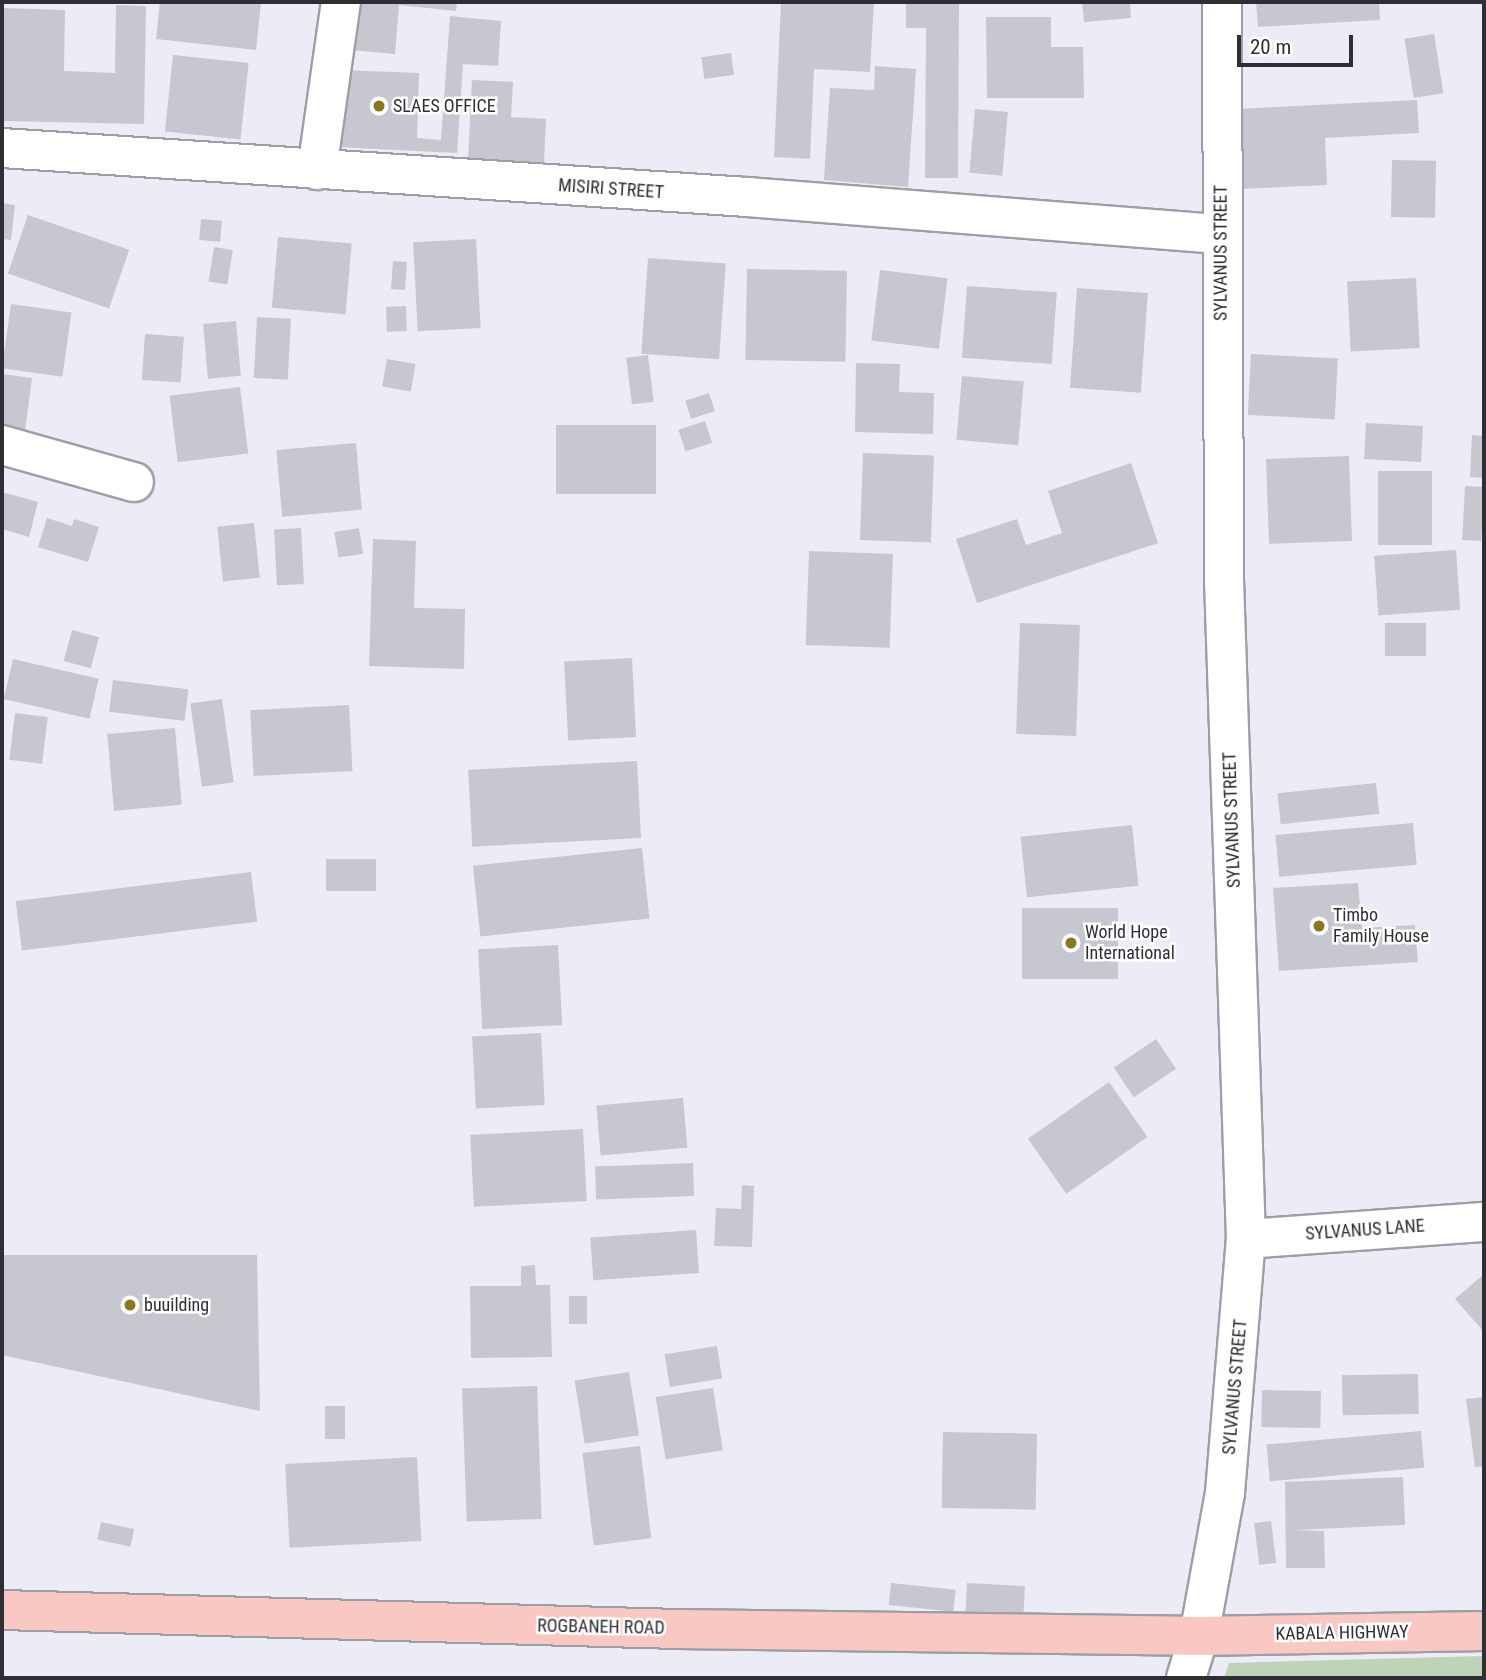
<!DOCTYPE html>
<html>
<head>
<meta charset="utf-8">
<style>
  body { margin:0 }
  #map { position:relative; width:1486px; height:1680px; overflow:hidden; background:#ebecf5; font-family:"Roboto Condensed",sans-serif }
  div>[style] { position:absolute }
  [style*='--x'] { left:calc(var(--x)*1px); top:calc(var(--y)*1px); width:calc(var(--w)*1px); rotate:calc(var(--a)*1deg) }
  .green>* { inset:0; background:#bfd4b7 }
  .building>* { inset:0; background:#c6c7cf; transform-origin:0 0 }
  .roads { filter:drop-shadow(2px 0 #9d9fa6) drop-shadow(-2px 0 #9d9fa6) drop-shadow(0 2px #9d9fa6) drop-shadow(0 -2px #9d9fa6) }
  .minor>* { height:38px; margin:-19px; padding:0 19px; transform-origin:19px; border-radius:19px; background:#fff }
  .major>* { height:38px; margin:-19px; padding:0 19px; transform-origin:19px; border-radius:19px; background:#f9c8c2 }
  .dots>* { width:19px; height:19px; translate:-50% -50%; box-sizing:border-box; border:4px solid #fff; border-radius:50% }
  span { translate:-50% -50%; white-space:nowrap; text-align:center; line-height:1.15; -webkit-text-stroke:5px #fff; paint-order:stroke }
  .poi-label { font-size:18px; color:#2e2f32 }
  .left { translate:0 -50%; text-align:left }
  .street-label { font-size:18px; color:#2e2f32 }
  .frame { position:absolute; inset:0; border:4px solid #2e2f32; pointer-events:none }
  .scale { position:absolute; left:1237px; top:35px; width:116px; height:32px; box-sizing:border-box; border:4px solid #2e2f32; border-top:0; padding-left:9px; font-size:21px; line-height:24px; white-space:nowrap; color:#2e2f32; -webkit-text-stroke:5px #fff; paint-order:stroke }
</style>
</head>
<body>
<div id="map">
  <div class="green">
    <i style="clip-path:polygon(1484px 1656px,1484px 1678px,1224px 1678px,1229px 1663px)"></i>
  </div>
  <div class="building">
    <i style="clip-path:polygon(160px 2px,261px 2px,256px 50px,156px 39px)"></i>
    <i style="clip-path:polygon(356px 2px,457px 2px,456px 11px,399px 5px,395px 54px,351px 50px)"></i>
    <i style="clip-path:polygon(781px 2px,874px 2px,870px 72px,814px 69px,810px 159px,774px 157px)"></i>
    <i style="clip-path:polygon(906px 2px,959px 2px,958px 178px,925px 178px,926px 28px,906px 28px)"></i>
    <i style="clip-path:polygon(1082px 2px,1130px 2px,1131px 18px,1084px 22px)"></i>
    <i style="clip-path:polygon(1256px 2px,1379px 2px,1380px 20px,1258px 27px)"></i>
    <i style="clip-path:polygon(116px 5px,146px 6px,144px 124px,2px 121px,2px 8px,65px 10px,64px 71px,115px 73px)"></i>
    <i style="clip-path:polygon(450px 16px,501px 21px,498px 66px,463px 64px,457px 153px,338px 147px,340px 70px,419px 73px,417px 138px,441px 140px)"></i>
    <i style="clip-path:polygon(986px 17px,1051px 17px,1051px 47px,1083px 47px,1084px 98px,987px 98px)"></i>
    <i style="left:1434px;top:34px;width:60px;height:30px;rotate:81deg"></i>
    <i style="left:731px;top:53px;width:22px;height:30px;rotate:82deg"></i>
    <i style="left:173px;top:55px;width:76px;height:77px;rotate:6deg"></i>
    <i style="clip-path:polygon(875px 66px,916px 69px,908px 187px,824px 180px,830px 88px,874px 90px)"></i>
    <i style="clip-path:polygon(472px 80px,513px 82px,511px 117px,546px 119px,544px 163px,468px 159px)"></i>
    <i style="clip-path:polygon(1417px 100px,1419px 133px,1325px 138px,1327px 185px,1240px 189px,1235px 109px)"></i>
    <i style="left:975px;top:109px;width:33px;height:64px;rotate:5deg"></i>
    <i style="left:1392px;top:160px;width:44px;height:57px;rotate:1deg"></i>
    <i style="clip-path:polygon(2px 203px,15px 205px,11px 240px,2px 239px)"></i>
    <i style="left:28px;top:215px;width:107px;height:62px;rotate:19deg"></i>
    <i style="left:201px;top:219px;width:21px;height:21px;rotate:5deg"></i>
    <i style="left:278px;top:237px;width:74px;height:71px;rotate:5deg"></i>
    <i style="left:476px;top:239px;width:89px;height:63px;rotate:87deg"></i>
    <i style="left:214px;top:247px;width:19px;height:35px;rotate:9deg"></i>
    <i style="left:648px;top:258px;width:78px;height:96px;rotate:4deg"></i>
    <i style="left:393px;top:261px;width:14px;height:28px;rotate:4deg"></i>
    <i style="left:747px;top:269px;width:100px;height:91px;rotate:1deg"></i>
    <i style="left:880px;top:270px;width:68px;height:71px;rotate:7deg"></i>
    <i style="left:1416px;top:278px;width:70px;height:69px;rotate:87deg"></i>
    <i style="left:967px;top:286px;width:90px;height:72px;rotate:4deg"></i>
    <i style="left:1077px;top:288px;width:71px;height:100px;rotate:4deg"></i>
    <i style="left:11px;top:304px;width:61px;height:65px;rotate:8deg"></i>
    <i style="left:406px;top:306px;width:25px;height:20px;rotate:88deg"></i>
    <i style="left:257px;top:317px;width:34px;height:61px;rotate:3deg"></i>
    <i style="left:236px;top:321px;width:55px;height:33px;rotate:85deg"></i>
    <i style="left:145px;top:334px;width:39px;height:46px;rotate:4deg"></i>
    <i style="left:1251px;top:354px;width:87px;height:61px;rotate:3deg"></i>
    <i style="left:648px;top:355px;width:47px;height:22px;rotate:83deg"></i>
    <i style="left:387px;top:359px;width:29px;height:28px;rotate:10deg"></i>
    <i style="clip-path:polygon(856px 363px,900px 364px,899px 392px,934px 393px,933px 434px,855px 432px)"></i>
    <i style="clip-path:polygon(2px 374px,32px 378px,25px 431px,2px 428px)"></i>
    <i style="left:962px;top:376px;width:62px;height:64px;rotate:5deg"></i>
    <i style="left:240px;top:387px;width:67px;height:71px;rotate:83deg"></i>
    <i style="left:709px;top:393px;width:19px;height:25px;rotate:72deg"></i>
    <i style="left:705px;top:421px;width:23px;height:28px;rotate:72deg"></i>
    <i style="left:1366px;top:423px;width:57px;height:36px;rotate:3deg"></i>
    <i style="left:556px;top:425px;width:100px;height:69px"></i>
    <i style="clip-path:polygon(1472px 435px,1484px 436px,1484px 478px,1470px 477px)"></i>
    <i style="left:356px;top:443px;width:67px;height:80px;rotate:85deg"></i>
    <i style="left:863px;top:453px;width:71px;height:87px;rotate:2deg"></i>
    <i style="left:1349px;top:456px;width:85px;height:83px;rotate:88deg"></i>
    <i style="clip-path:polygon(1131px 463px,1158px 543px,977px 603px,956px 539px,1017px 519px,1026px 545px,1062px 533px,1048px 491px)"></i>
    <i style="left:1378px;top:471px;width:54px;height:74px"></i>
    <i style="left:1465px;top:486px;width:19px;height:54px;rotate:3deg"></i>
    <i style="clip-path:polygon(2px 492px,38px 502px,29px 537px,2px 529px)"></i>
    <i style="clip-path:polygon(47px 518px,72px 526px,74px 519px,99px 527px,88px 562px,38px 547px)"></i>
    <i style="left:254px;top:523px;width:55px;height:37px;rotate:84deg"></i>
    <i style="left:301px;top:528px;width:56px;height:27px;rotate:87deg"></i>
    <i style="left:359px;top:528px;width:26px;height:25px;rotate:81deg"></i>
    <i style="clip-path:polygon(373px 539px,416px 541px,414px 608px,465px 609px,464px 669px,369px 666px)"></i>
    <i style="left:1456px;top:550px;width:60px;height:82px;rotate:86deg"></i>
    <i style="left:809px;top:551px;width:84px;height:94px;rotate:2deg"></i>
    <i style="left:1020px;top:623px;width:60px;height:111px;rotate:2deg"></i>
    <i style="left:1385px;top:623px;width:41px;height:33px"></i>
    <i style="left:72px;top:630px;width:28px;height:32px;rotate:15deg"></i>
    <i style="left:632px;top:658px;width:79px;height:68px;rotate:87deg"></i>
    <i style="left:13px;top:659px;width:88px;height:41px;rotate:13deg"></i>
    <i style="left:113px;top:680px;width:76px;height:32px;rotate:7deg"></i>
    <i style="left:222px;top:699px;width:84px;height:32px;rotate:82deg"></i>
    <i style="left:349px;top:705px;width:66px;height:99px;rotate:87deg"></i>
    <i style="left:15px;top:713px;width:33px;height:47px;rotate:7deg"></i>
    <i style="left:175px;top:728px;width:77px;height:68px;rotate:85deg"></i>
    <i style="left:637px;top:761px;width:77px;height:169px;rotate:87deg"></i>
    <i style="left:1376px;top:783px;width:31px;height:99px;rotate:84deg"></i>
    <i style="left:1413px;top:823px;width:42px;height:138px;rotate:85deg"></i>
    <i style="left:1132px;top:825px;width:61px;height:112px;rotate:84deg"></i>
    <i style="left:642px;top:848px;width:71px;height:170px;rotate:84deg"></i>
    <i style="left:326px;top:859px;width:50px;height:32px"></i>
    <i style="left:251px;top:872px;width:50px;height:237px;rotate:83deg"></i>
    <i style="clip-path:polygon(1358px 883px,1362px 928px,1415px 925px,1418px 962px,1279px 971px,1273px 888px)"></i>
    <i style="left:1022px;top:908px;width:96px;height:71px"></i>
    <i style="left:558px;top:945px;width:80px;height:80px;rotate:87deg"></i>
    <i style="left:541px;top:1033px;width:72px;height:69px;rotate:87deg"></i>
    <i style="left:1156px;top:1039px;width:36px;height:51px;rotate:56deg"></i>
    <i style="left:1109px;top:1082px;width:67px;height:99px;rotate:55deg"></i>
    <i style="left:683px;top:1098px;width:50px;height:87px;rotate:85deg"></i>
    <i style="left:583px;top:1129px;width:72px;height:113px;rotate:87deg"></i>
    <i style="left:693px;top:1163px;width:33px;height:98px;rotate:88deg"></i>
    <i style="clip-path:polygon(742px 1185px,754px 1186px,752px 1247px,714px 1246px,716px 1208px,741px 1209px)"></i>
    <i style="left:696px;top:1230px;width:43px;height:106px;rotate:86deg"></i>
    <i style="clip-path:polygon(2px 1255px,257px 1255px,260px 1411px,2px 1355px)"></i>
    <i style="clip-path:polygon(535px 1265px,536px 1285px,550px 1285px,552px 1357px,471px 1358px,470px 1286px,521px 1286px,521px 1266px)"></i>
    <i style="clip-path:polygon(1484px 1274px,1484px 1332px,1455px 1299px)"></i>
    <i style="left:569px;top:1296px;width:18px;height:28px"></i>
    <i style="left:717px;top:1346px;width:33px;height:53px;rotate:81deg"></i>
    <i style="left:629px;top:1372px;width:64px;height:55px;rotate:81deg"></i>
    <i style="left:1418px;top:1374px;width:40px;height:76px;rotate:89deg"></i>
    <i style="left:537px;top:1386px;width:133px;height:75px;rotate:88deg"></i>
    <i style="left:713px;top:1388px;width:63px;height:58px;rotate:81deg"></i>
    <i style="left:1262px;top:1390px;width:59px;height:37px;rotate:1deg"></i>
    <i style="clip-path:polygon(1484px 1397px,1484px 1466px,1475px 1467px,1466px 1399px)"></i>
    <i style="left:325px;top:1406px;width:20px;height:33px"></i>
    <i style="left:1421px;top:1431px;width:37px;height:155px;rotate:85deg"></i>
    <i style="left:943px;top:1432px;width:94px;height:76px;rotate:1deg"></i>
    <i style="left:640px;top:1446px;width:93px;height:58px;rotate:83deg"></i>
    <i style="left:417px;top:1457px;width:84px;height:132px;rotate:87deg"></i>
    <i style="clip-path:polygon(1403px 1477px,1405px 1525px,1294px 1530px,1324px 1531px,1325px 1568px,1286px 1568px,1285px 1482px)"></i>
    <i style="left:1271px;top:1521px;width:42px;height:17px;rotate:83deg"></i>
    <i style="left:101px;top:1522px;width:34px;height:18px;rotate:12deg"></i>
    <i style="left:891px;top:1583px;width:65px;height:22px;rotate:6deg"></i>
    <i style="left:967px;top:1583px;width:58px;height:31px;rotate:3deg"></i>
  </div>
  <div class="roads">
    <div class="minor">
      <i style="--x:2;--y:148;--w:747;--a:3.76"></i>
      <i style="--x:747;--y:197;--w:474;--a:4.5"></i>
      <i style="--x:317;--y:170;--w:170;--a:-81.9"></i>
      <i style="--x:2;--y:445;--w:137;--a:15.7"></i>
      <i style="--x:1246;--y:1239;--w:239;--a:-4.1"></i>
      <i style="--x:1186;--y:1678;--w:44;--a:-72.8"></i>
      <i style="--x:1199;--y:1636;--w:145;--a:-79.7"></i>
      <i style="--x:1225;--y:1493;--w:255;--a:-85.3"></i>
      <i style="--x:1246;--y:1239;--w:659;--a:-91.91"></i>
      <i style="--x:1224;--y:580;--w:578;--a:-90.2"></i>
    </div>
    <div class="major">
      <i style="--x:2;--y:1610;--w:677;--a:1.61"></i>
      <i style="--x:679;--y:1629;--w:520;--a:0.77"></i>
      <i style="--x:1199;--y:1636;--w:285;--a:-1"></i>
    </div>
  </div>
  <div class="dots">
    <i style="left:379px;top:106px;background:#89781c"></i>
    <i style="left:1319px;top:926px;background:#89781c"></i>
    <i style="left:1071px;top:943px;background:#89781c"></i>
    <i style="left:130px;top:1305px;background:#89781c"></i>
  </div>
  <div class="poi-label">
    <span class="left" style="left:393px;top:106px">SLAES OFFICE</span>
    <span class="left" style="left:1333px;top:926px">Timbo<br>Family House</span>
    <span class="left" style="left:1085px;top:943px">World Hope<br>International</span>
    <span class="left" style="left:144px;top:1305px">buuilding</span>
  </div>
  <div class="street-label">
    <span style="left:611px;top:189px;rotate:4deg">MISIRI STREET</span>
    <span style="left:1221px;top:253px;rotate:-90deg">SYLVANUS STREET</span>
    <span style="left:1232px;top:820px;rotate:-92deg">SYLVANUS STREET</span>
    <span style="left:1365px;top:1230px;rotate:-4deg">SYLVANUS LANE</span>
    <span style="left:1235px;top:1387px;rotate:-85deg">SYLVANUS STREET</span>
    <span style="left:601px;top:1627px;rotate:1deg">ROGBANEH ROAD</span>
    <span style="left:1342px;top:1633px;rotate:-1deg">KABALA HIGHWAY</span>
  </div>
  <div class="frame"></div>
  <div class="scale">20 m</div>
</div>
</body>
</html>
